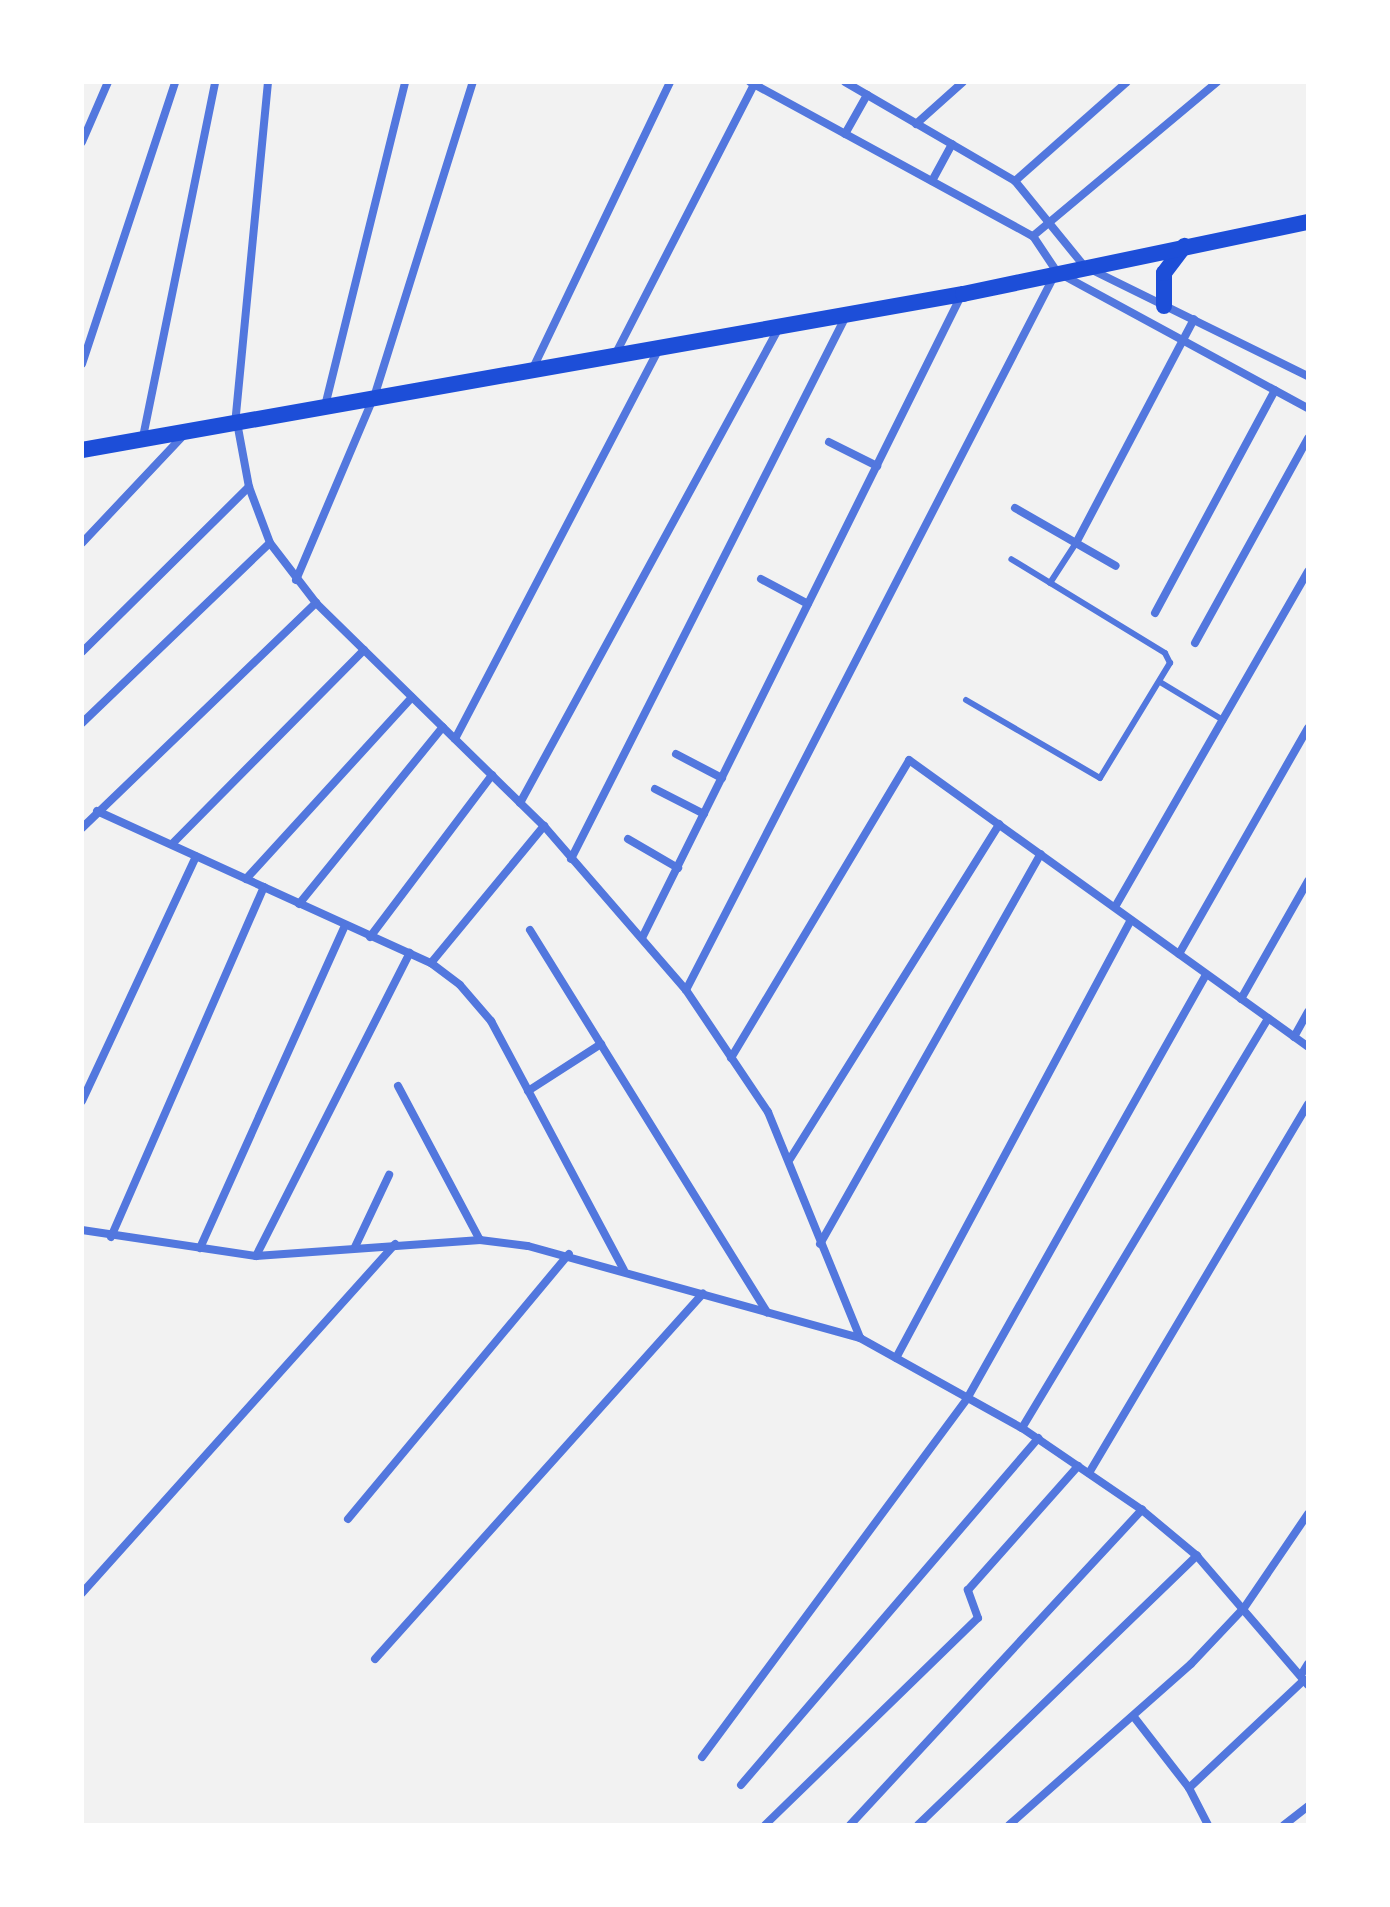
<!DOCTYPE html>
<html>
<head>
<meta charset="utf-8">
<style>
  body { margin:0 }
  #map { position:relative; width:1390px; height:1907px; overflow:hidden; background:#f2f2f2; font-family:Spectral,serif }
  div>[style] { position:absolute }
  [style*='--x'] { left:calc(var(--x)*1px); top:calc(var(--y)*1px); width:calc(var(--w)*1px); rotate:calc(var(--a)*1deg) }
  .service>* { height:6px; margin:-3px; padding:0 3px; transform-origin:3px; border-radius:3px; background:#5277de }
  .minor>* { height:8px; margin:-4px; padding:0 4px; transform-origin:4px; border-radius:4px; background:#5277de }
  .secondary>* { height:16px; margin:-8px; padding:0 8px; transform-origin:8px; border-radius:8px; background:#1d4ed8 }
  span { translate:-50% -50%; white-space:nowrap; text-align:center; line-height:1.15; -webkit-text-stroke:7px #fff; paint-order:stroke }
  .frame { position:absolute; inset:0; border:84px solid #fff; pointer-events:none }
</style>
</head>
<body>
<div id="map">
  <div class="service">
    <i style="--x:1050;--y:583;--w:48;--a:-57"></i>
    <i style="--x:1160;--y:682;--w:74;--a:31.1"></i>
    <i style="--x:966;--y:700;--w:155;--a:30.2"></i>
    <i style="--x:1100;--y:778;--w:135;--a:-58.7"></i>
    <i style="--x:1170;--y:663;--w:11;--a:-117"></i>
    <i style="--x:1165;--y:653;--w:180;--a:-148.6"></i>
  </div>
  <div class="minor">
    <i style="--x:268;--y:82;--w:337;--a:95.5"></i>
    <i style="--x:236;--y:417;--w:71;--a:79.5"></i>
    <i style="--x:249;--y:487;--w:60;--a:69.4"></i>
    <i style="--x:270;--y:543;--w:76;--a:52.5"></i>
    <i style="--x:316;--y:603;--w:319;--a:44.4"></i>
    <i style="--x:544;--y:826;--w:217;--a:49.1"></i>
    <i style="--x:686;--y:990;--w:147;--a:56.1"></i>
    <i style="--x:768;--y:1112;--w:244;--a:67.8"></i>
    <i style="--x:750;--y:82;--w:322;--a:28.6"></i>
    <i style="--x:1033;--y:236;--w:43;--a:56.3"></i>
    <i style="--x:1057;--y:272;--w:285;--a:28.5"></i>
    <i style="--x:845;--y:82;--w:197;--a:30.2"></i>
    <i style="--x:1015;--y:181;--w:109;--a:50.9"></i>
    <i style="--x:1084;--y:266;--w:250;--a:26.2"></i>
    <i style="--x:916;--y:124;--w:63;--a:-41.8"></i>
    <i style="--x:845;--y:134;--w:45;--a:-60.6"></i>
    <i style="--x:82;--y:142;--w:65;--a:-66.6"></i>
    <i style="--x:932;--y:181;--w:42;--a:-61.6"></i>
    <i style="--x:1015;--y:181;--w:149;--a:-41.5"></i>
    <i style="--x:1033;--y:236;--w:240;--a:-39.9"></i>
    <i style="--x:616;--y:353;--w:304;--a:-62.8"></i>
    <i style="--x:82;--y:364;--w:297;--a:-71.7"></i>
    <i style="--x:534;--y:366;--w:315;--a:-64.4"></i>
    <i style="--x:326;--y:402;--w:330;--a:-76.1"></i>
    <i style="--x:143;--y:437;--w:362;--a:-78.5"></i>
    <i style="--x:829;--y:442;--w:54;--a:26.6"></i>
    <i style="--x:1015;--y:508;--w:116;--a:29.9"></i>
    <i style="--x:82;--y:543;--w:147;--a:-46.7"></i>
    <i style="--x:1076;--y:543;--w:253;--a:-62.2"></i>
    <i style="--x:761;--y:579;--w:53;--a:28"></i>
    <i style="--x:296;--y:580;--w:202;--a:-67"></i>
    <i style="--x:375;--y:394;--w:327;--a:-72.6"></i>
    <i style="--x:1155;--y:613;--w:253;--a:-61.7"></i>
    <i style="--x:1195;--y:643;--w:234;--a:-61.1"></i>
    <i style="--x:82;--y:652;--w:235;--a:-44.7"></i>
    <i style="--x:82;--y:723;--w:260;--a:-43.8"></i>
    <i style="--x:455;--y:739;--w:439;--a:-62.4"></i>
    <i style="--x:676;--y:754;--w:52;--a:27.6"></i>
    <i style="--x:655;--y:789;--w:55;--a:27"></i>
    <i style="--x:520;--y:803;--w:543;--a:-61.41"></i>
    <i style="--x:97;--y:811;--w:367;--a:24.5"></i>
    <i style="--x:431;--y:963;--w:36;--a:37"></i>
    <i style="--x:460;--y:985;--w:48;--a:49.3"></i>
    <i style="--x:491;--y:1021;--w:282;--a:61.9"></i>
    <i style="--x:82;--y:828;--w:325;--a:-43.9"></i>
    <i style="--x:628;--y:839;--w:58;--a:30.1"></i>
    <i style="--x:172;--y:844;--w:273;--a:-45.3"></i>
    <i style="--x:571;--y:859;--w:611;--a:-63.14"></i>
    <i style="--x:246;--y:879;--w:246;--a:-47.6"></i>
    <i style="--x:299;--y:904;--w:228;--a:-50.9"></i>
    <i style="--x:1115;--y:907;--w:387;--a:-60.1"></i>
    <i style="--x:530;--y:930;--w:450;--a:58.2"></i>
    <i style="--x:370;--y:937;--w:203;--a:-53"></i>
    <i style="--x:642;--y:938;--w:719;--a:-63.58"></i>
    <i style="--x:1179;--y:954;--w:260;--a:-60.3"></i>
    <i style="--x:431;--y:963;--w:178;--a:-50.5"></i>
    <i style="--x:686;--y:990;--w:803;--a:-62.73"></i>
    <i style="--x:1241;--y:999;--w:136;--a:-60.4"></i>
    <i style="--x:1294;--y:1037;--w:29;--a:-61"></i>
    <i style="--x:731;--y:1058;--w:347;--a:-59.1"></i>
    <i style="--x:909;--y:760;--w:491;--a:35.7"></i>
    <i style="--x:398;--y:1086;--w:174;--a:62"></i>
    <i style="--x:528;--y:1091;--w:87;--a:-32.8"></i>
    <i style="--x:82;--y:1101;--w:270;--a:-65"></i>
    <i style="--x:790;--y:1159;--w:395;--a:-58"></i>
    <i style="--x:82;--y:1230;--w:176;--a:8.5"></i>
    <i style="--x:256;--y:1256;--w:225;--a:-4.1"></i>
    <i style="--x:480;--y:1240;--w:48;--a:7.1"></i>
    <i style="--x:528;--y:1246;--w:345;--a:15.5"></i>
    <i style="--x:860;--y:1338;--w:185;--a:29.1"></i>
    <i style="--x:1022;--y:1428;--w:145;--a:34.3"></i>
    <i style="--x:1142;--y:1510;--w:72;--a:39.9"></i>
    <i style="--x:1197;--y:1556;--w:170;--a:49.3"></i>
    <i style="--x:111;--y:1237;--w:382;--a:-66.4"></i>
    <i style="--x:820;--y:1244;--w:448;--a:-60.5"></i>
    <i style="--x:355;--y:1247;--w:80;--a:-64.7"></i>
    <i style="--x:200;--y:1248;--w:353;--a:-65.8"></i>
    <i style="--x:256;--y:1256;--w:340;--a:-63.1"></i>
    <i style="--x:896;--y:1358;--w:497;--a:-61.8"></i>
    <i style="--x:1022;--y:1428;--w:478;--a:-59"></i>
    <i style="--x:1089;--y:1473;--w:429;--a:-59.3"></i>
    <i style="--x:348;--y:1519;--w:345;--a:-50.2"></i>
    <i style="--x:82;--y:1593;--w:469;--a:-48.1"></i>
    <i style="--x:375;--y:1659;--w:491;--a:-48.1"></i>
    <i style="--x:1301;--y:1675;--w:13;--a:-58"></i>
    <i style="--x:1134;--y:1717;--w:90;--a:52.2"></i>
    <i style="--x:1189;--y:1788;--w:42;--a:62.8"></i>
    <i style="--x:702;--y:1757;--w:448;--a:-53.5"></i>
    <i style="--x:968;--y:1397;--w:485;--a:-60.6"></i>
    <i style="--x:741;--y:1785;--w:457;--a:-49.4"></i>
    <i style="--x:1189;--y:1788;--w:158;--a:-43.2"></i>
    <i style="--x:765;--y:1825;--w:297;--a:-44.2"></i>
    <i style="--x:978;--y:1618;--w:30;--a:-110"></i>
    <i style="--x:968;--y:1590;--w:166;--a:-48.4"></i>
    <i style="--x:850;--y:1825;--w:430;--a:-47.2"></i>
    <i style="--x:918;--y:1825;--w:388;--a:-44"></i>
    <i style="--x:1009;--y:1825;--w:243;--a:-41.5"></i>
    <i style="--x:1191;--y:1664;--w:77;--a:-46.6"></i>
    <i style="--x:1244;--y:1608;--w:114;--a:-55.8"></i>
    <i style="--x:1284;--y:1825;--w:31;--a:-38"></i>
  </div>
  <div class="secondary">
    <i style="--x:1164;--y:306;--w:33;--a:-90"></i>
    <i style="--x:1164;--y:273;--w:34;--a:-53"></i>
    <i style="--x:82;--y:450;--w:895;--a:-10.04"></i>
    <i style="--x:963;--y:294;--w:352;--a:-11.8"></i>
  </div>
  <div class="frame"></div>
</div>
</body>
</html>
